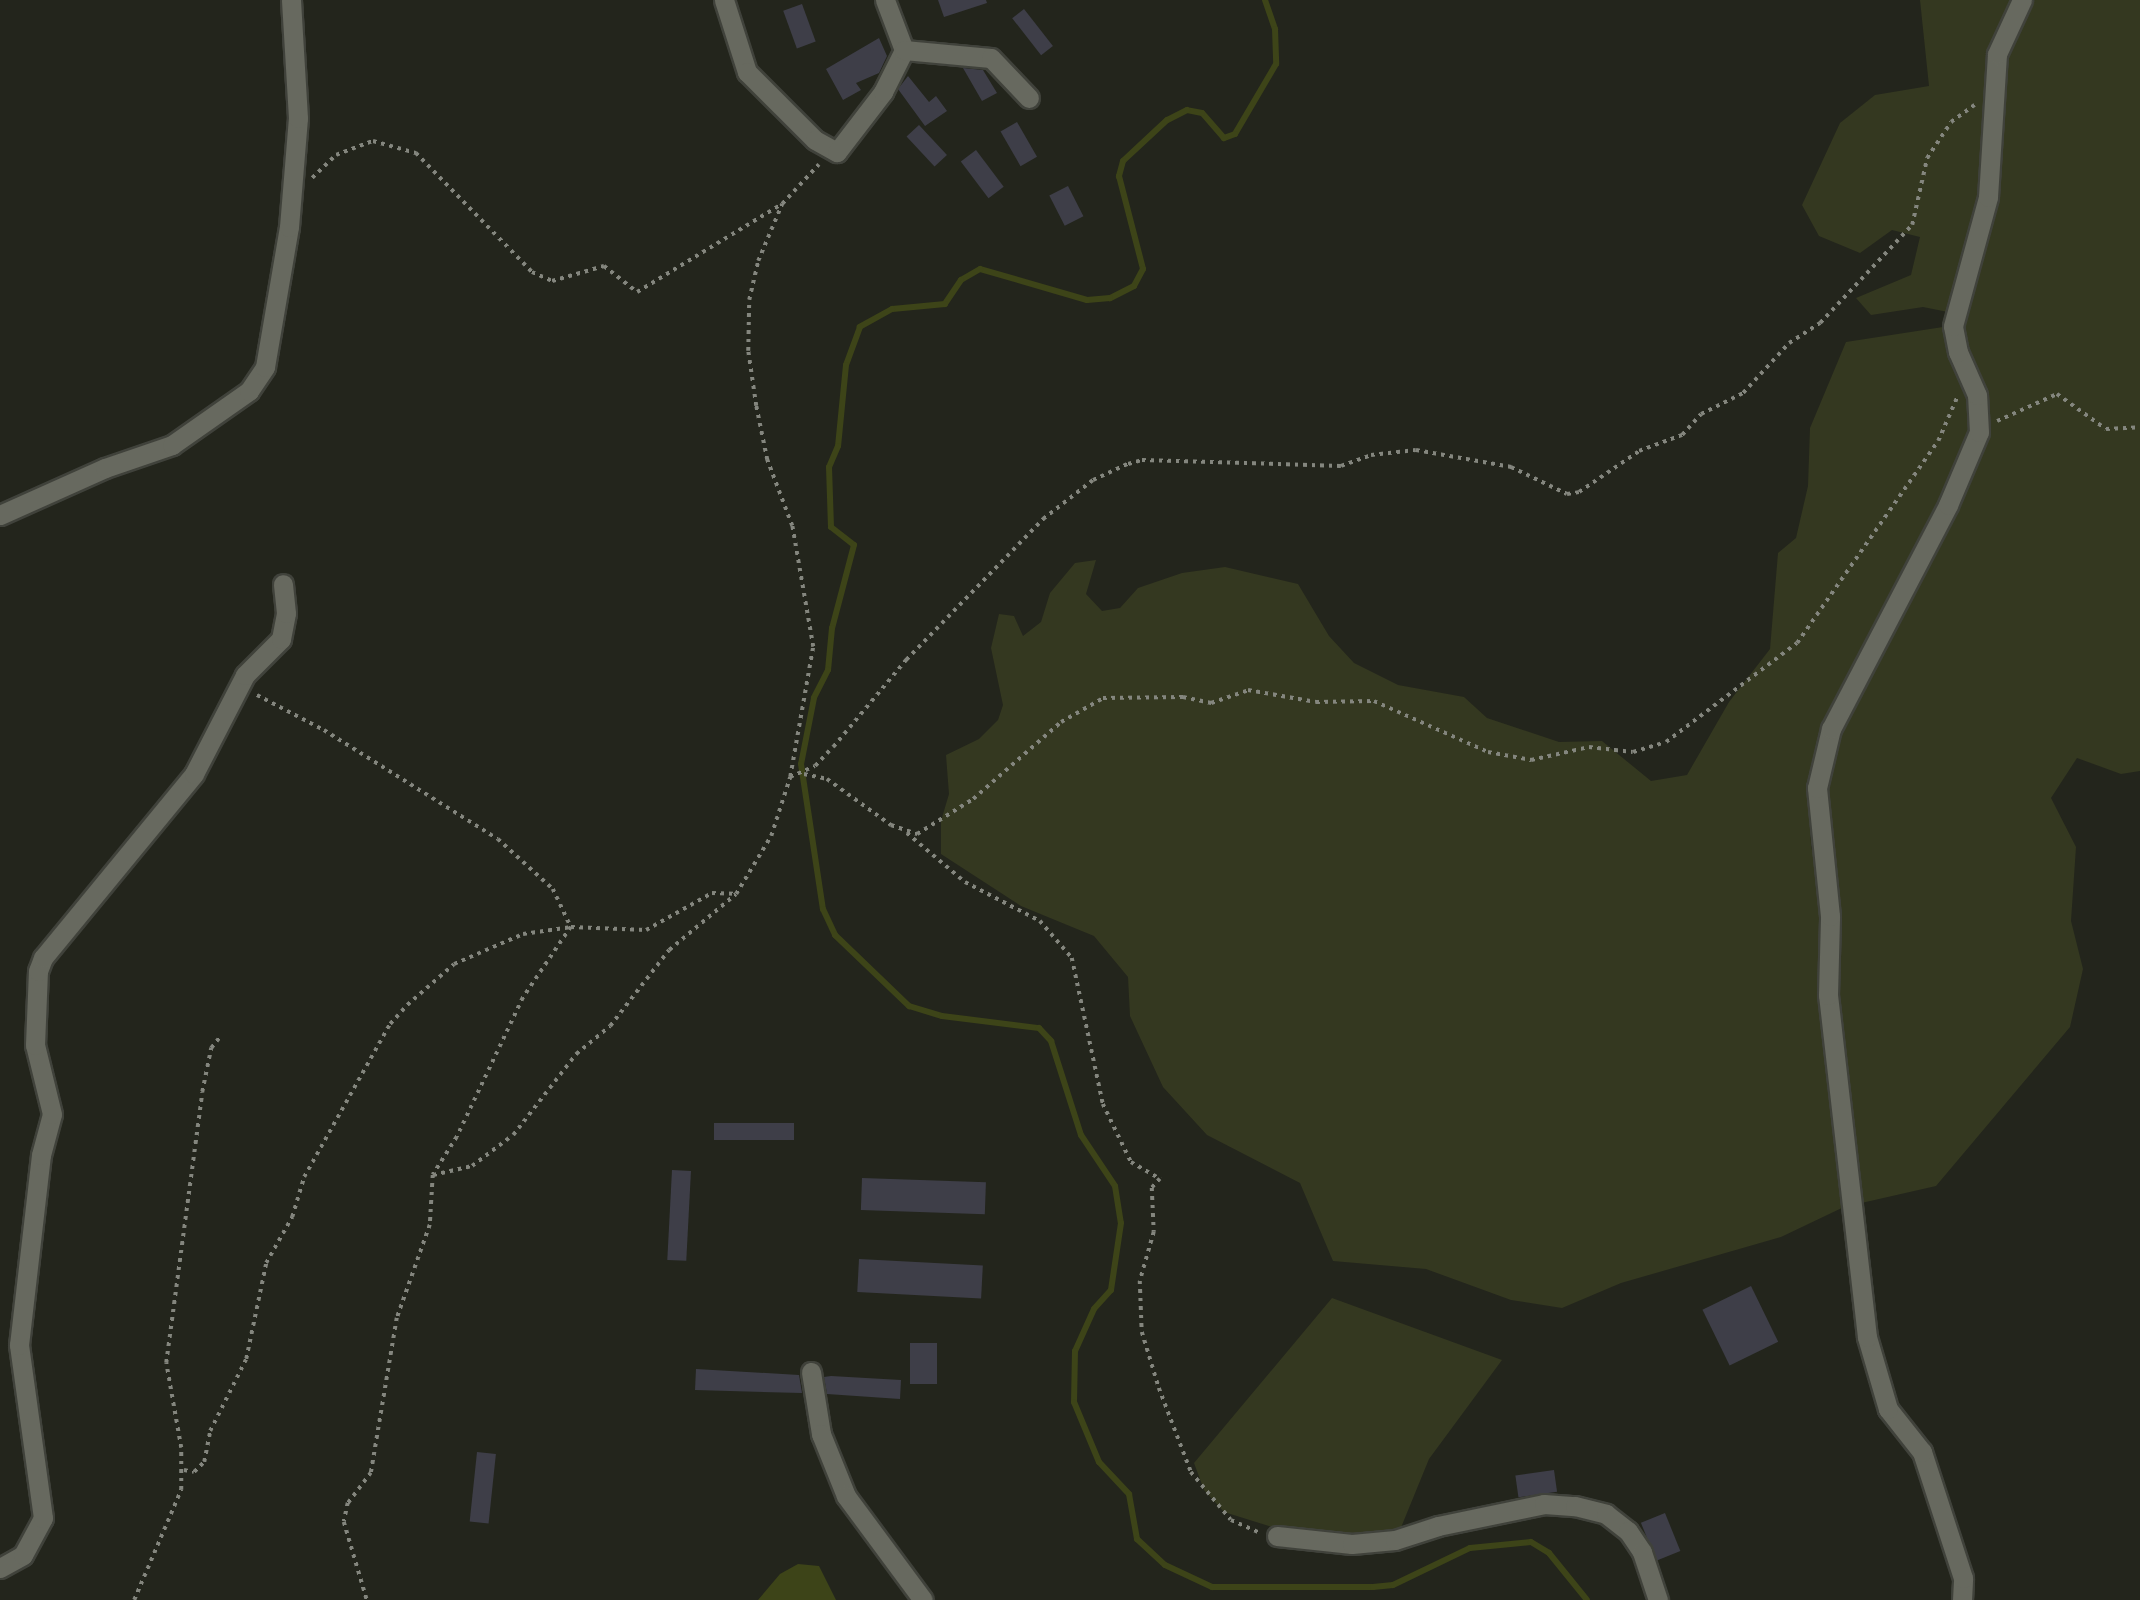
<!DOCTYPE html>
<html>
<head>
<meta charset="utf-8">
<style>
  body { margin:0 }
  #map { position:relative; width:2140px; height:1600px; overflow:hidden; background:#23251c; font-family:Montserrat,sans-serif }
  div>[style] { position:absolute }
  [style*='--x'] { left:calc(var(--x)*1px); top:calc(var(--y)*1px); width:calc(var(--w)*1px); rotate:calc(var(--a)*1deg) }
  .green>* { inset:0; background:#343820 }
  .water>* { inset:0; background:#3d4418 }
  .stream>* { height:6px; margin:-3px; padding:0 3px; transform-origin:3px; border-radius:3px; background:#3d4418 }
  .building>* { inset:0; background:#3e3e48; transform-origin:0 0 }
  .path>* { height:3.5px; margin-top:-1.75px; transform-origin:0; background:repeating-linear-gradient(90deg,#84867e 0 3.5px,transparent 0 8.5px) }
  .roads { filter:drop-shadow(2px 0 #40423b) drop-shadow(-2px 0 #40423b) drop-shadow(0 2px #40423b) drop-shadow(0 -2px #40423b) }
  .minor>* { height:19px; margin:-9.5px; padding:0 9.5px; transform-origin:9.5px; border-radius:9.5px; background:#67695f }
  span { translate:-50% -50%; white-space:nowrap; text-align:center; line-height:1.15; -webkit-text-stroke:5px #1a1b13; paint-order:stroke }
</style>
</head>
<body>
<div id="map">
  <div class="green">
    <i style="clip-path:polygon(1920px 0,2140px 0,2140px 771px,2121px 774px,2077px 758px,2051px 798px,2076px 847px,2071px 921px,2083px 969px,2070px 1027px,1936px 1186px,1857px 1204px,1833px 988px,1822px 784px,1834px 735px,1986px 432px,1990px 413px,1953px 313px,1923px 307px,1871px 315px,1856px 298px,1911px 275px,1920px 237px,1892px 230px,1860px 253px,1819px 236px,1802px 205px,1840px 123px,1875px 95px,1929px 86px)"></i>
    <i style="clip-path:polygon(1943px 327px,1974px 396px,1975px 430px,1809px 791px,1811px 846px,1826px 909px,1846px 1206px,1781px 1237px,1621px 1283px,1562px 1308px,1511px 1300px,1426px 1269px,1333px 1261px,1300px 1183px,1207px 1135px,1163px 1087px,1130px 1016px,1128px 977px,1094px 936px,1021px 906px,941px 854px,941px 821px,949px 794px,946px 755px,979px 739px,998px 720px,1003px 705px,991px 648px,999px 614px,1014px 616px,1023px 636px,1041px 622px,1050px 593px,1075px 563px,1096px 560px,1086px 594px,1102px 611px,1120px 608px,1138px 588px,1182px 573px,1225px 567px,1298px 584px,1329px 636px,1354px 663px,1398px 685px,1464px 697px,1487px 718px,1559px 742px,1602px 741px,1651px 781px,1687px 775px,1729px 702px,1770px 649px,1778px 553px,1796px 538px,1808px 486px,1810px 428px,1846px 342px)"></i>
    <i style="clip-path:polygon(1332px 1298px,1502px 1360px,1429px 1459px,1400px 1530px,1363px 1540px,1285px 1531px,1224px 1512px,1204px 1490px,1194px 1463px)"></i>
  </div>
  <div class="water">
    <i style="clip-path:polygon(798px 1564px,819px 1566px,836px 1600px,758px 1600px,780px 1574px)"></i>
  </div>
  <div class="stream">
    <i style="--x:1265;--y:0;--w:31;--a:71"></i>
    <i style="--x:1275;--y:29;--w:35;--a:88"></i>
    <i style="--x:1276;--y:64;--w:81;--a:120.4"></i>
    <i style="--x:1235;--y:134;--w:12;--a:160"></i>
    <i style="--x:1224;--y:138;--w:33;--a:-131"></i>
    <i style="--x:1202;--y:113;--w:15;--a:-169"></i>
    <i style="--x:1187;--y:110;--w:22;--a:153"></i>
    <i style="--x:1167;--y:120;--w:60;--a:137"></i>
    <i style="--x:1123;--y:161;--w:16;--a:105"></i>
    <i style="--x:1119;--y:176;--w:96;--a:75.5"></i>
    <i style="--x:1143;--y:269;--w:19;--a:118"></i>
    <i style="--x:1134;--y:286;--w:27;--a:153"></i>
    <i style="--x:1110;--y:298;--w:23;--a:175"></i>
    <i style="--x:1087;--y:300;--w:111;--a:-163.8"></i>
    <i style="--x:980;--y:269;--w:22;--a:150"></i>
    <i style="--x:961;--y:280;--w:29;--a:124"></i>
    <i style="--x:945;--y:304;--w:53;--a:174.6"></i>
    <i style="--x:892;--y:309;--w:37;--a:151"></i>
    <i style="--x:860;--y:327;--w:40;--a:110.2"></i>
    <i style="--x:846;--y:365;--w:81;--a:95.6"></i>
    <i style="--x:838;--y:446;--w:23;--a:113"></i>
    <i style="--x:829;--y:467;--w:60;--a:88.1"></i>
    <i style="--x:831;--y:527;--w:29;--a:38"></i>
    <i style="--x:854;--y:545;--w:86;--a:104.8"></i>
    <i style="--x:832;--y:628;--w:42;--a:95.4"></i>
    <i style="--x:828;--y:670;--w:31;--a:117"></i>
    <i style="--x:814;--y:698;--w:67;--a:101.1"></i>
    <i style="--x:801;--y:764;--w:147;--a:81.4"></i>
    <i style="--x:823;--y:909;--w:29;--a:65"></i>
    <i style="--x:835;--y:935;--w:103;--a:43.8"></i>
    <i style="--x:909;--y:1006;--w:34;--a:17"></i>
    <i style="--x:942;--y:1016;--w:98;--a:7.1"></i>
    <i style="--x:1039;--y:1028;--w:18;--a:47"></i>
    <i style="--x:1051;--y:1041;--w:99;--a:72.3"></i>
    <i style="--x:1081;--y:1135;--w:61;--a:56.3"></i>
    <i style="--x:1115;--y:1186;--w:37;--a:81"></i>
    <i style="--x:1121;--y:1223;--w:68;--a:98.5"></i>
    <i style="--x:1111;--y:1290;--w:25;--a:132"></i>
    <i style="--x:1094;--y:1309;--w:46;--a:114.3"></i>
    <i style="--x:1075;--y:1351;--w:51;--a:91.1"></i>
    <i style="--x:1074;--y:1402;--w:65;--a:67.4"></i>
    <i style="--x:1099;--y:1462;--w:44;--a:46.8"></i>
    <i style="--x:1129;--y:1494;--w:46;--a:79.9"></i>
    <i style="--x:1137;--y:1539;--w:38;--a:43"></i>
    <i style="--x:1165;--y:1565;--w:52;--a:25.1"></i>
    <i style="--x:1212;--y:1587;--w:161;--a:0"></i>
    <i style="--x:1373;--y:1587;--w:20;--a:-6"></i>
    <i style="--x:1393;--y:1585;--w:85;--a:-25.7"></i>
    <i style="--x:1470;--y:1548;--w:61;--a:-5.6"></i>
    <i style="--x:1531;--y:1542;--w:21;--a:31"></i>
    <i style="--x:1549;--y:1553;--w:60;--a:51"></i>
  </div>
  <div class="building">
    <i style="clip-path:polygon(938px 0,986px 0,987px 3px,944px 17px)"></i>
    <i style="left:802px;top:4px;width:40px;height:20px;rotate:70deg"></i>
    <i style="left:1024px;top:9px;width:47px;height:15px;rotate:52deg"></i>
    <i style="clip-path:polygon(879px 38px,887px 56px,879px 73px,856px 83px,861px 90px,843px 100px,826px 69px)"></i>
    <i style="clip-path:polygon(963px 68px,983px 70px,997px 93px,982px 101px)"></i>
    <i style="clip-path:polygon(908px 76px,929px 102px,936px 96px,947px 111px,925px 126px,898px 89px)"></i>
    <i style="left:1017px;top:122px;width:40px;height:19px;rotate:60deg"></i>
    <i style="left:919px;top:125px;width:41px;height:17px;rotate:47deg"></i>
    <i style="left:976px;top:150px;width:46px;height:19px;rotate:53deg"></i>
    <i style="left:1068px;top:186px;width:34px;height:21px;rotate:63deg"></i>
    <i style="left:714px;top:1123px;width:80px;height:17px"></i>
    <i style="left:672px;top:1170px;width:19px;height:90px;rotate:3deg"></i>
    <i style="left:862px;top:1178px;width:124px;height:32px;rotate:2deg"></i>
    <i style="left:859px;top:1259px;width:124px;height:33px;rotate:3deg"></i>
    <i style="left:1751px;top:1286px;width:62px;height:54px;rotate:64deg"></i>
    <i style="left:910px;top:1343px;width:27px;height:41px"></i>
    <i style="clip-path:polygon(696px 1369px,799px 1375px,802px 1393px,695px 1390px)"></i>
    <i style="clip-path:polygon(831px 1376px,901px 1380px,900px 1399px,827px 1394px,824px 1377px)"></i>
    <i style="left:477px;top:1452px;width:19px;height:70px;rotate:6deg"></i>
    <i style="left:1554px;top:1470px;width:22px;height:39px;rotate:82deg"></i>
    <i style="left:1665px;top:1513px;width:41px;height:26px;rotate:68deg"></i>
  </div>
  <div class="path">
    <i style="--x:312;--y:178;--w:33;--a:-44"></i>
    <i style="--x:336;--y:155;--w:40;--a:-21"></i>
    <i style="--x:373;--y:141;--w:45;--a:15.6"></i>
    <i style="--x:416;--y:153;--w:166;--a:45.7"></i>
    <i style="--x:532;--y:272;--w:22;--a:24"></i>
    <i style="--x:552;--y:281;--w:54;--a:-16.1"></i>
    <i style="--x:604;--y:266;--w:42;--a:38.2"></i>
    <i style="--x:637;--y:292;--w:170;--a:-31.3"></i>
    <i style="--x:1997;--y:421;--w:66;--a:-24.2"></i>
    <i style="--x:2057;--y:394;--w:60;--a:35.5"></i>
    <i style="--x:2106;--y:429;--w:34;--a:-3"></i>
    <i style="--x:257;--y:695;--w:76;--a:27.6"></i>
    <i style="--x:324;--y:730;--w:205;--a:32.1"></i>
    <i style="--x:498;--y:839;--w:74;--a:42.3"></i>
    <i style="--x:553;--y:889;--w:42;--a:64.7"></i>
    <i style="--x:571;--y:927;--w:86;--a:124.1"></i>
    <i style="--x:523;--y:998;--w:154;--a:115.4"></i>
    <i style="--x:457;--y:1137;--w:45;--a:122.3"></i>
    <i style="--x:433;--y:1175;--w:50;--a:93.4"></i>
    <i style="--x:430;--y:1225;--w:99;--a:109.5"></i>
    <i style="--x:397;--y:1318;--w:157;--a:99.5"></i>
    <i style="--x:371;--y:1473;--w:38;--a:127"></i>
    <i style="--x:348;--y:1503;--w:19;--a:102"></i>
    <i style="--x:344;--y:1522;--w:81;--a:73.6"></i>
    <i style="--x:804;--y:774;--w:24;--a:12"></i>
    <i style="--x:827;--y:779;--w:79;--a:35.7"></i>
    <i style="--x:891;--y:825;--w:28;--a:19"></i>
    <i style="--x:917;--y:834;--w:66;--a:-32"></i>
    <i style="--x:973;--y:799;--w:117;--a:-41.2"></i>
    <i style="--x:1061;--y:722;--w:48;--a:-29.7"></i>
    <i style="--x:1103;--y:698;--w:80;--a:-0.7"></i>
    <i style="--x:1183;--y:697;--w:29;--a:12"></i>
    <i style="--x:1211;--y:703;--w:39;--a:-19"></i>
    <i style="--x:1248;--y:690;--w:69;--a:10"></i>
    <i style="--x:1316;--y:702;--w:58;--a:-1"></i>
    <i style="--x:1374;--y:701;--w:125;--a:24.1"></i>
    <i style="--x:1488;--y:752;--w:44;--a:10.5"></i>
    <i style="--x:1531;--y:760;--w:59;--a:-12.6"></i>
    <i style="--x:1589;--y:747;--w:44;--a:6.5"></i>
    <i style="--x:1633;--y:752;--w:34;--a:-17"></i>
    <i style="--x:1666;--y:742;--w:164;--a:-37.1"></i>
    <i style="--x:1797;--y:643;--w:246;--a:-55.1"></i>
    <i style="--x:1938;--y:441;--w:50;--a:-66.5"></i>
    <i style="--x:790;--y:777;--w:27;--a:-24"></i>
    <i style="--x:815;--y:766;--w:26;--a:-47"></i>
    <i style="--x:833;--y:747;--w:114;--a:-50"></i>
    <i style="--x:906;--y:660;--w:197;--a:-45.8"></i>
    <i style="--x:1043;--y:519;--w:63;--a:-38"></i>
    <i style="--x:1093;--y:480;--w:38;--a:-25"></i>
    <i style="--x:1128;--y:464;--w:15;--a:-16"></i>
    <i style="--x:1142;--y:460;--w:199;--a:1.7"></i>
    <i style="--x:1341;--y:466;--w:32;--a:-20"></i>
    <i style="--x:1371;--y:455;--w:45;--a:-6.3"></i>
    <i style="--x:1416;--y:450;--w:97;--a:10.1"></i>
    <i style="--x:1511;--y:467;--w:62;--a:25.7"></i>
    <i style="--x:1567;--y:494;--w:12;--a:-9"></i>
    <i style="--x:1579;--y:492;--w:73;--a:-34.3"></i>
    <i style="--x:1639;--y:451;--w:46;--a:-20.4"></i>
    <i style="--x:1682;--y:435;--w:28;--a:-48"></i>
    <i style="--x:1701;--y:414;--w:47;--a:-26.6"></i>
    <i style="--x:1743;--y:393;--w:68;--a:-47.4"></i>
    <i style="--x:1789;--y:343;--w:37;--a:-33"></i>
    <i style="--x:1820;--y:323;--w:134;--a:-46.8"></i>
    <i style="--x:1912;--y:225;--w:69;--a:-77.4"></i>
    <i style="--x:1927;--y:158;--w:43;--a:-56.3"></i>
    <i style="--x:1951;--y:122;--w:29;--a:-36"></i>
    <i style="--x:907;--y:833;--w:76;--a:40.2"></i>
    <i style="--x:965;--y:882;--w:85;--a:27.5"></i>
    <i style="--x:1040;--y:921;--w:49;--a:49.1"></i>
    <i style="--x:1072;--y:958;--w:149;--a:78"></i>
    <i style="--x:1103;--y:1104;--w:64;--a:64.2"></i>
    <i style="--x:1131;--y:1162;--w:34;--a:30"></i>
    <i style="--x:1160;--y:1179;--w:12;--a:132"></i>
    <i style="--x:1152;--y:1188;--w:44;--a:87.4"></i>
    <i style="--x:1154;--y:1232;--w:51;--a:105.9"></i>
    <i style="--x:1140;--y:1281;--w:51;--a:87.8"></i>
    <i style="--x:1142;--y:1332;--w:59;--a:73.1"></i>
    <i style="--x:1159;--y:1388;--w:90;--a:69.1"></i>
    <i style="--x:1191;--y:1472;--w:62;--a:50.2"></i>
    <i style="--x:1231;--y:1520;--w:32;--a:24"></i>
    <i style="--x:433;--y:1175;--w:40;--a:-13"></i>
    <i style="--x:472;--y:1166;--w:51;--a:-37.1"></i>
    <i style="--x:513;--y:1135;--w:103;--a:-52.1"></i>
    <i style="--x:576;--y:1054;--w:44;--a:-39.5"></i>
    <i style="--x:610;--y:1026;--w:96;--a:-52.2"></i>
    <i style="--x:669;--y:950;--w:87;--a:-39.9"></i>
    <i style="--x:736;--y:894;--w:68;--a:-58.9"></i>
    <i style="--x:771;--y:836;--w:62;--a:-72.1"></i>
    <i style="--x:790;--y:777;--w:132;--a:-80"></i>
    <i style="--x:813;--y:647;--w:123;--a:-99.8"></i>
    <i style="--x:792;--y:526;--w:71;--a:-110.7"></i>
    <i style="--x:767;--y:460;--w:55;--a:-101.5"></i>
    <i style="--x:756;--y:406;--w:56;--a:-98.3"></i>
    <i style="--x:748;--y:351;--w:51;--a:-88.9"></i>
    <i style="--x:749;--y:300;--w:40;--a:-77"></i>
    <i style="--x:758;--y:261;--w:62;--a:-67.2"></i>
    <i style="--x:782;--y:204;--w:54;--a:-47.2"></i>
    <i style="--x:184;--y:1470;--w:10;--a:11"></i>
    <i style="--x:194;--y:1472;--w:14;--a:-45"></i>
    <i style="--x:204;--y:1462;--w:32;--a:-79"></i>
    <i style="--x:210;--y:1431;--w:80;--a:-63.4"></i>
    <i style="--x:246;--y:1359;--w:98;--a:-78.2"></i>
    <i style="--x:266;--y:1263;--w:53;--a:-60.5"></i>
    <i style="--x:292;--y:1217;--w:42;--a:-73.3"></i>
    <i style="--x:304;--y:1177;--w:176;--a:-60.7"></i>
    <i style="--x:390;--y:1024;--w:25;--a:-48"></i>
    <i style="--x:407;--y:1005;--w:62;--a:-41.1"></i>
    <i style="--x:454;--y:964;--w:75;--a:-23.5"></i>
    <i style="--x:523;--y:934;--w:49;--a:-8.3"></i>
    <i style="--x:571;--y:927;--w:75;--a:2.3"></i>
    <i style="--x:646;--y:930;--w:76;--a:-29.3"></i>
    <i style="--x:712;--y:893;--w:23;--a:2"></i>
    <i style="--x:134;--y:1600;--w:120;--a:-66.9"></i>
    <i style="--x:181;--y:1490;--w:42;--a:-90"></i>
    <i style="--x:181;--y:1448;--w:86;--a:-100"></i>
    <i style="--x:166;--y:1363;--w:273;--a:-82.4"></i>
    <i style="--x:202;--y:1092;--w:45;--a:-78.4"></i>
    <i style="--x:211;--y:1048;--w:13;--a:-51"></i>
  </div>
  <div class="roads">
    <div class="minor">
      <i style="--x:724;--y:0;--w:76;--a:72.3"></i>
      <i style="--x:747;--y:72;--w:96;--a:45"></i>
      <i style="--x:815;--y:140;--w:25;--a:29"></i>
      <i style="--x:837;--y:152;--w:76;--a:-52.5"></i>
      <i style="--x:883;--y:92;--w:47;--a:-63.4"></i>
      <i style="--x:885;--y:0;--w:53;--a:69.2"></i>
      <i style="--x:904;--y:50;--w:87;--a:5.3"></i>
      <i style="--x:991;--y:58;--w:55;--a:46.5"></i>
      <i style="--x:0;--y:515;--w:115;--a:-24.1"></i>
      <i style="--x:105;--y:468;--w:71;--a:-18.9"></i>
      <i style="--x:172;--y:445;--w:94;--a:-35"></i>
      <i style="--x:249;--y:391;--w:29;--a:-56"></i>
      <i style="--x:265;--y:367;--w:142;--a:-80.3"></i>
      <i style="--x:289;--y:227;--w:109;--a:-85.3"></i>
      <i style="--x:298;--y:118;--w:118;--a:-93.4"></i>
      <i style="--x:811;--y:1372;--w:63;--a:80.8"></i>
      <i style="--x:821;--y:1434;--w:67;--a:68"></i>
      <i style="--x:846;--y:1496;--w:129;--a:53.5"></i>
      <i style="--x:1277;--y:1536;--w:75;--a:6.1"></i>
      <i style="--x:1352;--y:1544;--w:43;--a:-5.3"></i>
      <i style="--x:1395;--y:1540;--w:45;--a:-18"></i>
      <i style="--x:1438;--y:1526;--w:108;--a:-11.7"></i>
      <i style="--x:1544;--y:1504;--w:31;--a:4"></i>
      <i style="--x:1575;--y:1506;--w:32;--a:14"></i>
      <i style="--x:1606;--y:1514;--w:28;--a:38"></i>
      <i style="--x:1628;--y:1531;--w:25;--a:56"></i>
      <i style="--x:1642;--y:1552;--w:51;--a:71.6"></i>
      <i style="--x:0;--y:1568;--w:26;--a:-29"></i>
      <i style="--x:23;--y:1555;--w:42;--a:-61.6"></i>
      <i style="--x:43;--y:1518;--w:175;--a:-97.9"></i>
      <i style="--x:19;--y:1345;--w:191;--a:-83.4"></i>
      <i style="--x:41;--y:1155;--w:42;--a:-75"></i>
      <i style="--x:52;--y:1114;--w:71;--a:-103.8"></i>
      <i style="--x:35;--y:1045;--w:74;--a:-87.7"></i>
      <i style="--x:38;--y:971;--w:14;--a:-69"></i>
      <i style="--x:43;--y:958;--w:238;--a:-50.6"></i>
      <i style="--x:194;--y:774;--w:111;--a:-62.7"></i>
      <i style="--x:245;--y:675;--w:51;--a:-45"></i>
      <i style="--x:281;--y:639;--w:26;--a:-79"></i>
      <i style="--x:286;--y:613;--w:29;--a:-96"></i>
      <i style="--x:1962;--y:1600;--w:22;--a:-87"></i>
      <i style="--x:1963;--y:1578;--w:133;--a:-108"></i>
      <i style="--x:1922;--y:1452;--w:55;--a:-128.3"></i>
      <i style="--x:1888;--y:1409;--w:75;--a:-106.3"></i>
      <i style="--x:1867;--y:1337;--w:344;--a:-96.5"></i>
      <i style="--x:1828;--y:995;--w:79;--a:-88.5"></i>
      <i style="--x:1830;--y:916;--w:129;--a:-95.8"></i>
      <i style="--x:1817;--y:788;--w:61;--a:-76.7"></i>
      <i style="--x:1831;--y:729;--w:253;--a:-62.4"></i>
      <i style="--x:1948;--y:505;--w:79;--a:-67"></i>
      <i style="--x:1979;--y:432;--w:37;--a:-93"></i>
      <i style="--x:1977;--y:395;--w:47;--a:-113.8"></i>
      <i style="--x:1958;--y:352;--w:26;--a:-101"></i>
      <i style="--x:1953;--y:326;--w:134;--a:-74.8"></i>
      <i style="--x:1988;--y:197;--w:143;--a:-86.4"></i>
      <i style="--x:1997;--y:54;--w:60;--a:-65.2"></i>
    </div>
  </div>
</div>
</body>
</html>
